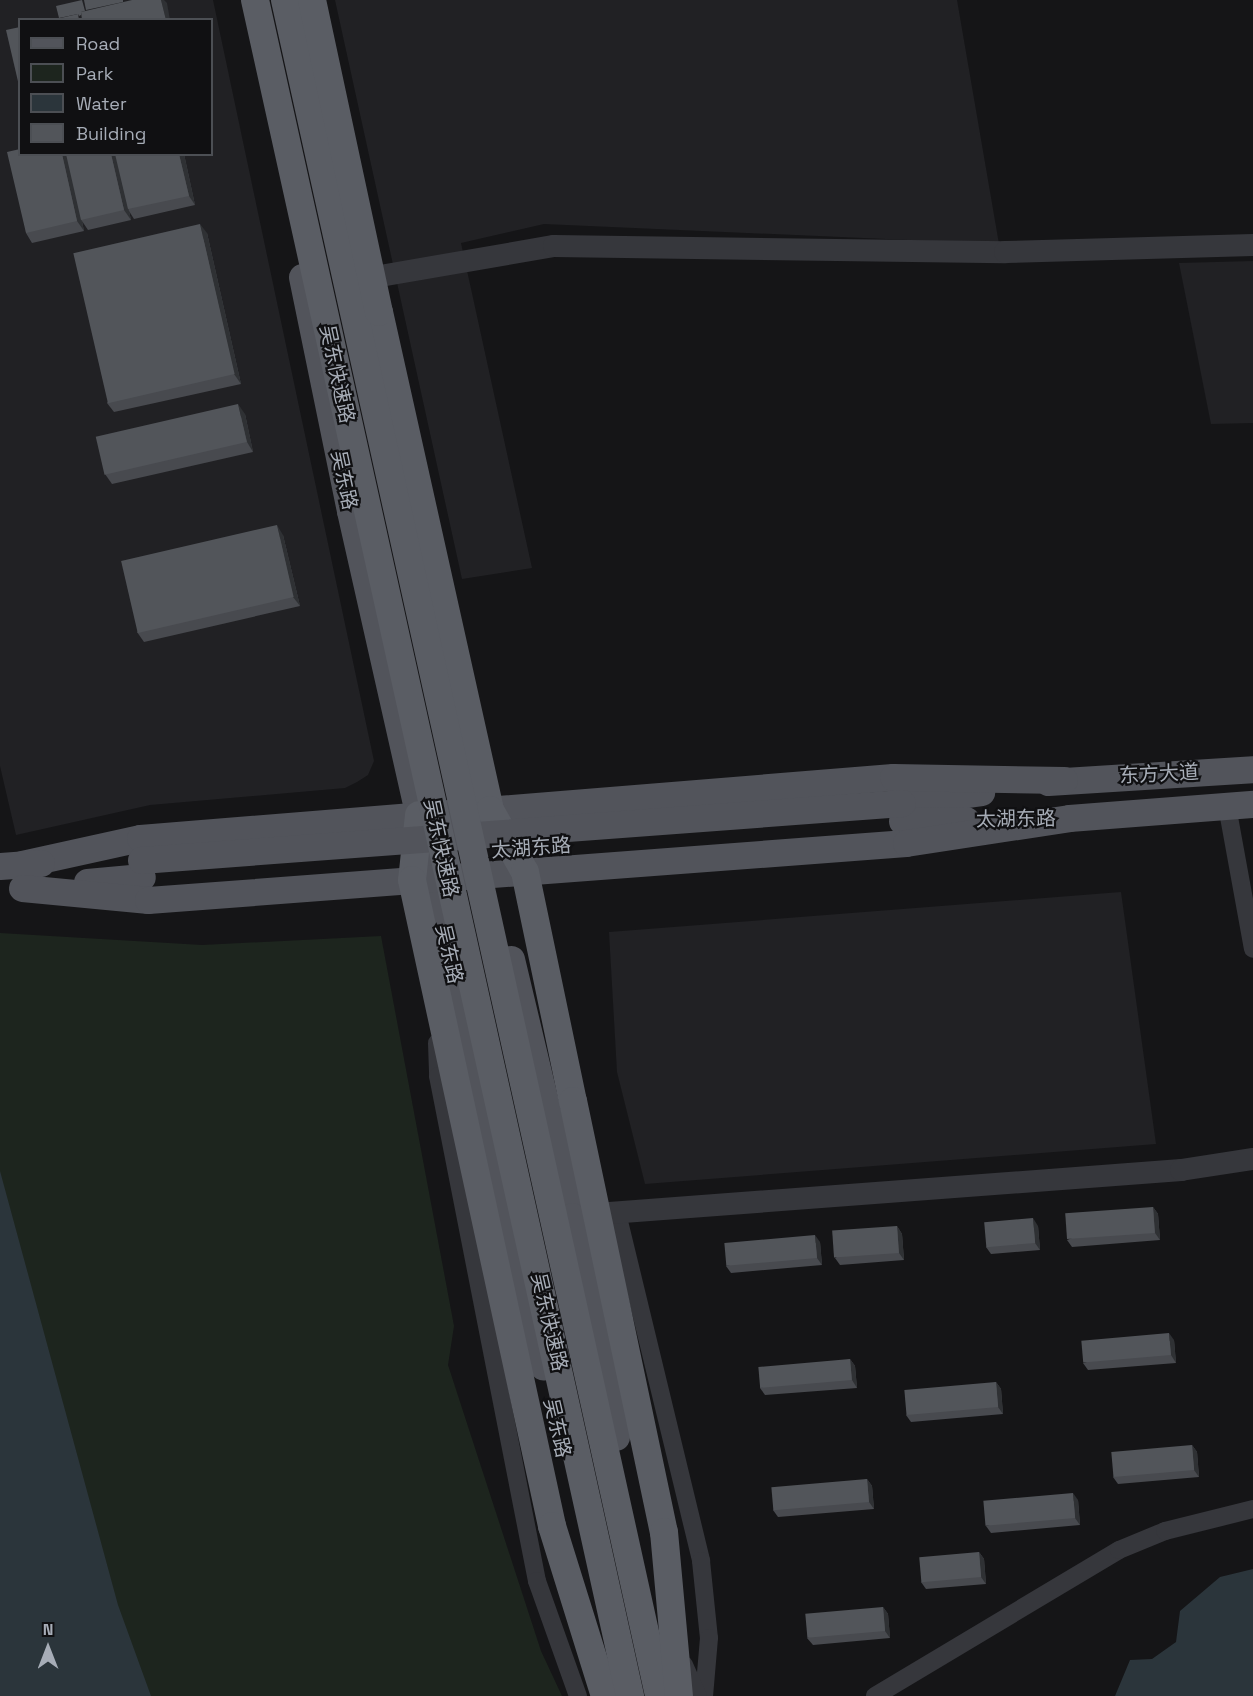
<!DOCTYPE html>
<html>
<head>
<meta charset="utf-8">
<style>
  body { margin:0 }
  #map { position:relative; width:1253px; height:1696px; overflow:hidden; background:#151517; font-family:"Space Grotesk","Noto Sans SC",sans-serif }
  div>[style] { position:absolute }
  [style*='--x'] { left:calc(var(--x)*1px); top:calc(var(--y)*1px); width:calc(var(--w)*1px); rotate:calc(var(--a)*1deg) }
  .built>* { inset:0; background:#212124 }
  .green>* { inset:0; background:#1d251e }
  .water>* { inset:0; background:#2b353b }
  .minor>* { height:18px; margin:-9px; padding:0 9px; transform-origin:9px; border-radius:9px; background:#36373c }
  .tertiary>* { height:22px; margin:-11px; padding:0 11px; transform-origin:11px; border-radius:11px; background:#36373c }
  .primary>* { height:27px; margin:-13.5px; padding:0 13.5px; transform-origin:13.5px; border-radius:13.5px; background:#52545b }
  .trunk>* { height:28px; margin:-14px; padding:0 14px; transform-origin:14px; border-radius:14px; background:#5a5d64 }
  .primary-bridge>* { height:27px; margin:-13.5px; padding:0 13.5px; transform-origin:13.5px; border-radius:13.5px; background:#52545b }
  .trunk-bridge>* { height:28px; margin:-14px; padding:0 14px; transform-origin:14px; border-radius:14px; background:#5a5d64 }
  .wall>* { inset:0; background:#484a4f }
  .shaded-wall>* { inset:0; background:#2f3134 }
  .building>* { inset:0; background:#52555a; transform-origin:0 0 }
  span { translate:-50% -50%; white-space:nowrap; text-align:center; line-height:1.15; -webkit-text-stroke:4.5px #101012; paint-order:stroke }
  .street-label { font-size:20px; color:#a7adb7 }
  .legend { position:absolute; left:18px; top:18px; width:195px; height:138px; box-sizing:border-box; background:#101012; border:2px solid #4c4f54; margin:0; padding:8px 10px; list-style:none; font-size:18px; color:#a7adb7 }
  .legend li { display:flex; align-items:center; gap:12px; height:30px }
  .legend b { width:30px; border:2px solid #4c4f54 }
  .north { position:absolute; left:18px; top:1618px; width:60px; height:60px; -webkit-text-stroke:4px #101012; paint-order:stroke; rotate:0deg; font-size:16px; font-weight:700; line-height:24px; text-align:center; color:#a7adb7 }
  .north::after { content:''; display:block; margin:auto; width:21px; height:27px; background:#a7adb7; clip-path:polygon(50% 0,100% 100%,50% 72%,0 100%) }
</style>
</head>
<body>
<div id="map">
  <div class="built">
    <i style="clip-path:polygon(evenodd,0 0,213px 0,374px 761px,368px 775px,357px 782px,345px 788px,150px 805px,16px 835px,0 766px,0 0,20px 20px,212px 20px,212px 154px,20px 154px,20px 20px)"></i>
    <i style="clip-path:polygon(335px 0,957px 0,999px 244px,544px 224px,461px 243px,532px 568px,462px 579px)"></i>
    <i style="clip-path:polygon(1253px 261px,1253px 423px,1211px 424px,1179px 263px)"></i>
    <i style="clip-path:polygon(1121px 892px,1156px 1144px,645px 1184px,617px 1072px,609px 932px)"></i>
  </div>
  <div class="green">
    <i style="clip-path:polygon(0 933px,202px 945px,381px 936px,454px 1326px,448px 1365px,541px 1651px,562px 1696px,0 1696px)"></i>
  </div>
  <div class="water">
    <i style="clip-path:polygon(0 1171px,118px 1605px,151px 1696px,0 1696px)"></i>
    <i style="clip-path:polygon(1253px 1569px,1253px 1696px,1115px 1696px,1130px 1660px,1152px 1659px,1176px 1642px,1180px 1611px,1220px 1577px)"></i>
  </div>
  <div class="minor">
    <i style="--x:1227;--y:806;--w:145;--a:79.7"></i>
    <i style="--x:437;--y:1043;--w:33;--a:88"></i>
    <i style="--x:438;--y:1076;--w:515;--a:78.91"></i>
    <i style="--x:537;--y:1581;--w:122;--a:70.4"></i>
    <i style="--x:617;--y:1213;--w:358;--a:76.4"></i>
    <i style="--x:701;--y:1561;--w:77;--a:84.1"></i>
    <i style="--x:709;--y:1638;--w:58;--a:94.9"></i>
    <i style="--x:684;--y:1665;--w:34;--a:66"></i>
    <i style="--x:875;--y:1696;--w:284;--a:-30.9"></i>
    <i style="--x:1119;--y:1550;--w:50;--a:-22.4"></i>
    <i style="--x:1165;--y:1531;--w:91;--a:-14"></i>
  </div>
  <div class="tertiary">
    <i style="--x:357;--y:280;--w:200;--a:-9.8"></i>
    <i style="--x:554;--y:246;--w:451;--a:0.8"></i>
    <i style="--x:1005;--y:252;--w:248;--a:-1.6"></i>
    <i style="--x:583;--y:1215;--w:600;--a:-4.3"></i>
    <i style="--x:1181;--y:1170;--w:73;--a:-8.7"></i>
  </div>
  <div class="primary">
    <i style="--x:302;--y:277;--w:239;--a:78.4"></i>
    <i style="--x:350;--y:511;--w:877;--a:77.29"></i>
    <i style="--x:1048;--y:782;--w:205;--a:-3.6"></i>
    <i style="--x:902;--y:803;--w:80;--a:-7.9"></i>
    <i style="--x:902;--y:821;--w:64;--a:-0.9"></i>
    <i style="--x:22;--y:864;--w:121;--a:-12.4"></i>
    <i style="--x:140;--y:838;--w:755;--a:-4.63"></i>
    <i style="--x:893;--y:777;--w:171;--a:1"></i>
    <i style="--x:0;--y:866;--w:41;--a:-4.2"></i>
    <i style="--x:87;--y:882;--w:55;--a:-5.2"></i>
    <i style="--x:22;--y:888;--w:127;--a:5.4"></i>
    <i style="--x:148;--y:900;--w:760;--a:-4.3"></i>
    <i style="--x:906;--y:843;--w:165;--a:-8.7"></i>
    <i style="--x:1069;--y:818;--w:185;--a:-4.4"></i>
    <i style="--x:511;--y:959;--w:264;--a:76.6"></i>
    <i style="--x:572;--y:1216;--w:225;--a:78.7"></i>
  </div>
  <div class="trunk">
    <i style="--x:379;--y:312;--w:510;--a:77.43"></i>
    <i style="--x:490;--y:810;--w:71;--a:60.6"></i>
    <i style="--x:525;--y:872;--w:234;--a:78.2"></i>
    <i style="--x:419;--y:815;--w:65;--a:96.1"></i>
    <i style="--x:412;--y:880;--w:661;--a:77.77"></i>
    <i style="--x:552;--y:1526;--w:178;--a:72.7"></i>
  </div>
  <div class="primary-bridge">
    <i style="--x:141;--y:860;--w:763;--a:-4.28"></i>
  </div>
  <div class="trunk-bridge">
    <i style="--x:255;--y:0;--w:1737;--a:77.53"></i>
    <i style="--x:285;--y:0;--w:1737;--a:77.56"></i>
    <i style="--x:312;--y:0;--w:319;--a:77.9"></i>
    <i style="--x:573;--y:1101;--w:441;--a:78.1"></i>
    <i style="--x:664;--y:1532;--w:165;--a:84.8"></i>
  </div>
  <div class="wall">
    <i style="clip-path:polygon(20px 154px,184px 154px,195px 205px,134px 219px,129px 211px,131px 220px,88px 230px,82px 221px,84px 231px,32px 243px,26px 233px)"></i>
    <i style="clip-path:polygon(207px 233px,241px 384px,114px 412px,107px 403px)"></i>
    <i style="clip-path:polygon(245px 414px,253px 452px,112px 484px,105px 474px)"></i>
    <i style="clip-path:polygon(283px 535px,300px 606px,144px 642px,137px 632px)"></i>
    <i style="clip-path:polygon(1153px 1207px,1158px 1214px,1160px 1240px,1072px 1247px,1067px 1240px)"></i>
    <i style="clip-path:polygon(897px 1226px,902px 1234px,904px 1260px,840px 1265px,835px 1258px)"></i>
    <i style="clip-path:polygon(1038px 1226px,1040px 1250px,991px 1254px,986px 1247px)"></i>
    <i style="clip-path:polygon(820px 1242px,822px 1265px,731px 1273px,726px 1266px)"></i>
    <i style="clip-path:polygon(1174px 1340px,1176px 1363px,1088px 1370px,1083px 1363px)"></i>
    <i style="clip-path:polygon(850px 1359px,855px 1366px,857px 1388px,765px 1395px,760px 1388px)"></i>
    <i style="clip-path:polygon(996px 1382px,1001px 1389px,1003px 1414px,911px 1422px,906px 1415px)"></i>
    <i style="clip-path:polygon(1192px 1445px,1197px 1452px,1199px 1477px,1118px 1484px,1113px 1477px)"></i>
    <i style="clip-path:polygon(867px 1479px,872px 1486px,874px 1509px,778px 1517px,773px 1510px)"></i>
    <i style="clip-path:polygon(1078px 1500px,1080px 1525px,991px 1533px,986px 1526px)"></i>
    <i style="clip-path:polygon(979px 1552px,984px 1559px,986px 1584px,926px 1589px,921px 1582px)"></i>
    <i style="clip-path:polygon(883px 1607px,888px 1614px,890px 1638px,813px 1645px,807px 1638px)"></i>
  </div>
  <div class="shaded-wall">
    <i style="clip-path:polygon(161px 0,164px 0,167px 3px,170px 20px,166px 20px)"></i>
    <i style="clip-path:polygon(62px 154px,67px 154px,84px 231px,77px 221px)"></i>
    <i style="clip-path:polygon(111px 154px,116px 154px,131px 220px,124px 210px)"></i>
    <i style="clip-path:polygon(179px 154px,184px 154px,195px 205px,189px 196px)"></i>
    <i style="clip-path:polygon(200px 224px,207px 233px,241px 384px,234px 374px)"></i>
    <i style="clip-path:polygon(238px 404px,245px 414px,253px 452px,247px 442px)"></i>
    <i style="clip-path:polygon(277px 525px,283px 535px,300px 606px,293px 597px)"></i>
    <i style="clip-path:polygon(1153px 1207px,1158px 1214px,1160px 1240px,1155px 1233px)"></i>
    <i style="clip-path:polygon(1033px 1218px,1038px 1226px,1040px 1250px,1035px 1243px)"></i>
    <i style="clip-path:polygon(897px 1226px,902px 1234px,904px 1260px,899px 1253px)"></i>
    <i style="clip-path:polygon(815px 1235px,820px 1242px,822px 1265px,817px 1258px)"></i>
    <i style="clip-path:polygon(1169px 1333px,1174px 1340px,1176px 1363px,1171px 1355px)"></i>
    <i style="clip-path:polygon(850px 1359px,855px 1366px,857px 1388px,852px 1380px)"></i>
    <i style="clip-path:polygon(996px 1382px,1001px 1389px,1003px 1414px,998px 1407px)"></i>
    <i style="clip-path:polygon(1192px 1445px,1197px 1452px,1199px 1477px,1194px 1470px)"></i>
    <i style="clip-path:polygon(867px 1479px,872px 1486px,874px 1509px,869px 1502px)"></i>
    <i style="clip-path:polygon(1073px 1493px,1078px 1500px,1080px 1525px,1075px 1518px)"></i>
    <i style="clip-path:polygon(979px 1552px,984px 1559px,986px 1584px,981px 1577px)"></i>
    <i style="clip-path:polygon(883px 1607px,888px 1614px,890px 1638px,885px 1631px)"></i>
  </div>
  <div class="building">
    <i style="clip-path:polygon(82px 0,85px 11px,81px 12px,81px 15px,79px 16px,78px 14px,59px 18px,56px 6px)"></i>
    <i style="clip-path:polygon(84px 0,123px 0,123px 2px,86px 10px)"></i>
    <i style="clip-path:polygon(132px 0,161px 0,166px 20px,82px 20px,81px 12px)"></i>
    <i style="clip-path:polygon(78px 14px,79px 20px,52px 20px)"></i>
    <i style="clip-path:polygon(20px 27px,20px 90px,6px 30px)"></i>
    <i style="clip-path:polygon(20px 149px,20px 154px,62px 154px,77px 221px,26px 233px,7px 152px)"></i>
    <i style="clip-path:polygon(66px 154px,111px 154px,124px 210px,81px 220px)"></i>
    <i style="clip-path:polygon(115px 154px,179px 154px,189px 196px,128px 209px)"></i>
    <i style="left:200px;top:224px;width:154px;height:130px;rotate:77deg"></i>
    <i style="left:238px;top:404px;width:39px;height:146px;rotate:77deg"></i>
    <i style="left:277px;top:525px;width:74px;height:160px;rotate:77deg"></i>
    <i style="left:1153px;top:1207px;width:26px;height:88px;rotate:86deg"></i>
    <i style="left:1033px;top:1218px;width:25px;height:49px;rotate:85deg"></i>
    <i style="left:897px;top:1226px;width:27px;height:65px;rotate:86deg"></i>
    <i style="left:815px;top:1235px;width:23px;height:91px;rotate:85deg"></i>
    <i style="left:1169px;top:1333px;width:22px;height:88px;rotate:85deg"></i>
    <i style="left:850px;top:1359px;width:21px;height:92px;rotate:85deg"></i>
    <i style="left:996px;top:1382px;width:25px;height:92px;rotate:85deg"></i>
    <i style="left:1192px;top:1445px;width:25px;height:81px;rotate:85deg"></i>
    <i style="left:867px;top:1479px;width:23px;height:96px;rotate:85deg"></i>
    <i style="left:1073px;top:1493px;width:25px;height:90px;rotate:85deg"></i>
    <i style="left:979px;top:1552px;width:25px;height:60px;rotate:85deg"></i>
    <i style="left:883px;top:1607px;width:24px;height:78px;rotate:85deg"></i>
  </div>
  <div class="street-label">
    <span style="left:337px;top:374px;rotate:78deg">吴东快速路</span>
    <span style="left:344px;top:480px;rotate:78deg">吴东路</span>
    <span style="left:1159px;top:774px;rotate:-3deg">东方大道</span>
    <span style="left:1016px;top:819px;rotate:-1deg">太湖东路</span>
    <span style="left:441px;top:848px;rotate:78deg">吴东快速路</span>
    <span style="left:531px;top:848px;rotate:-4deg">太湖东路</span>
    <span style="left:449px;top:954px;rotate:77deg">吴东路</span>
    <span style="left:549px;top:1322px;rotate:77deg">吴东快速路</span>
    <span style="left:557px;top:1428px;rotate:77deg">吴东路</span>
  </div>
  <ul class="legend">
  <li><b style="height:8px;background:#52545b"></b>Road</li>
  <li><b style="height:16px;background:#1d251e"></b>Park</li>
  <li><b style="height:16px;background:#2b353b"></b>Water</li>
  <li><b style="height:16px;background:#52555a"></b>Building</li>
  </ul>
  <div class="north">N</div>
</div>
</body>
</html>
